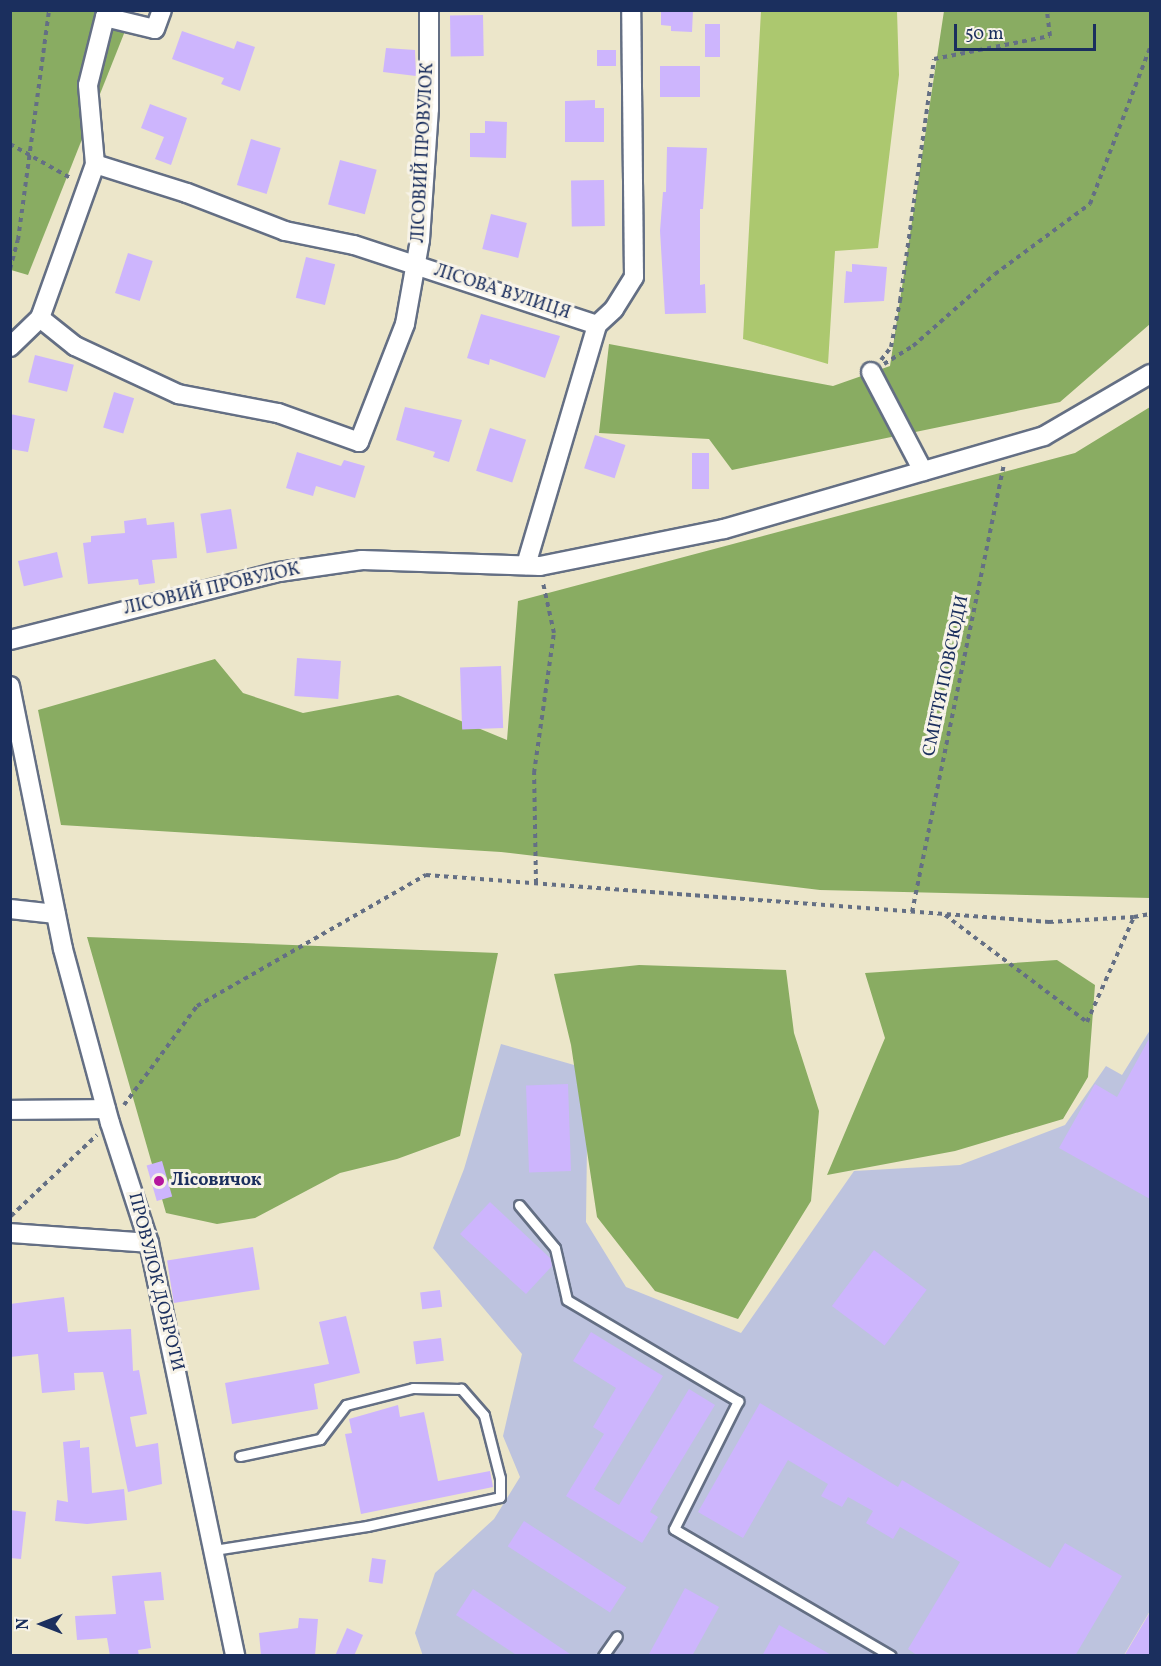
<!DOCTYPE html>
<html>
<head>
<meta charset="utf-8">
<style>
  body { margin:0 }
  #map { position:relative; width:1161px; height:1666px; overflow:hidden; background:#ece6ca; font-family:Vollkorn,serif }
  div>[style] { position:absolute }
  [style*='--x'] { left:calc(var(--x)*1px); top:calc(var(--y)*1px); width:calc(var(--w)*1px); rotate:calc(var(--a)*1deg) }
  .industrial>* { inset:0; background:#bdc3de }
  .green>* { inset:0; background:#acc86f }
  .forest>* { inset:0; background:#89ac62 }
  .building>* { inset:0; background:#cdb5fd; transform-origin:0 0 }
  .path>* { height:4px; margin-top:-2px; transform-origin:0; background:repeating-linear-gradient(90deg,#646f84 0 4.5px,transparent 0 9px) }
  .roads { filter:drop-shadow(2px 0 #646f84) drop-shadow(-2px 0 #646f84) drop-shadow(0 2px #646f84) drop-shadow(0 -2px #646f84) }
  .service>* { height:9px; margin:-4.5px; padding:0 4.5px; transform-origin:4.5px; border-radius:4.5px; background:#fff }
  .minor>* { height:18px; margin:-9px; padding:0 9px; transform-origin:9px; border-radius:9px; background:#fff }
  .dots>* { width:16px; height:16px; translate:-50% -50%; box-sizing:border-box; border:3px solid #f7f3e8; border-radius:50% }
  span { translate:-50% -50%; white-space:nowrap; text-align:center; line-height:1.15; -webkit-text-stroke:6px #f7f3e8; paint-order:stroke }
  .street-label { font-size:18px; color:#1b2f5e }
  .poi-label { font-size:18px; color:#1b2f5e; font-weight:700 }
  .left { translate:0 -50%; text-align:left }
  .frame { position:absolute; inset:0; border:12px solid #1b2f5e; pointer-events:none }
  .north { position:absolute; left:12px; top:1594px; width:60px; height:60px; -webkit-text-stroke:4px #f7f3e8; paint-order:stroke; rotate:270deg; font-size:16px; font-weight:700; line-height:24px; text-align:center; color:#1b2f5e }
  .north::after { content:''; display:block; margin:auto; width:21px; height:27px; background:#1b2f5e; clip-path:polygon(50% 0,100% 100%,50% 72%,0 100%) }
  .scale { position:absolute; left:954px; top:24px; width:142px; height:27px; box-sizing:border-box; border:3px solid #1b2f5e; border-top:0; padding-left:8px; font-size:18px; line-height:21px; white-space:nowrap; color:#1b2f5e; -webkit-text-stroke:4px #f7f3e8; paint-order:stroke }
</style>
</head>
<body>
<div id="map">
  <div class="industrial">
    <i style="clip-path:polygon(1150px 1030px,1150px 1611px,1124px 1655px,423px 1656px,415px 1633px,435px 1573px,494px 1519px,520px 1477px,503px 1436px,522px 1354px,433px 1248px,464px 1169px,501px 1044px,588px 1069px,586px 1222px,626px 1287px,741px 1333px,854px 1171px,960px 1165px,1065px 1125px,1106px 1066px,1122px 1075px)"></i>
  </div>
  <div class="green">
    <i style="clip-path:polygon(761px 11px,897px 11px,899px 75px,878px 248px,835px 251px,828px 364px,743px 339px)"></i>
  </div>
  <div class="forest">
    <i style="clip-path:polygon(10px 11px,133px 11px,28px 275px,11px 270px)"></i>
    <i style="clip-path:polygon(944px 11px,1150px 11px,1150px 324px,1060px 402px,732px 470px,709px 439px,599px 433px,609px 344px,833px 386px,890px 366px)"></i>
    <i style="clip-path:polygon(1150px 407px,1150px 898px,820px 890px,501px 852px,61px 825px,38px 710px,215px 659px,243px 693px,303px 713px,398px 695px,507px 740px,518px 601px,1075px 453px)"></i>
    <i style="clip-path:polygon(87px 937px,498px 953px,460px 1136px,397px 1159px,340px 1173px,255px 1218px,217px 1224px,166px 1213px)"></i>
    <i style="clip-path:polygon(1057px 960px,1095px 985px,1088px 1077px,1063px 1119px,955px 1151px,827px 1175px,885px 1038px,865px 973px)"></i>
    <i style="clip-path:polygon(639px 965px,786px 970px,794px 1033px,819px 1111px,811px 1201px,738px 1319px,655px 1291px,597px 1217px,571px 1045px,554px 974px)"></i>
  </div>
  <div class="building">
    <i style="clip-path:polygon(661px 10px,693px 10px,692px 32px,671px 31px,671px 26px,661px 25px)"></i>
    <i style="left:483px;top:15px;width:41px;height:33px;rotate:89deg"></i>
    <i style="left:705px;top:24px;width:15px;height:33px"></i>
    <i style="clip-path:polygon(182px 31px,234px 49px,237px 41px,255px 47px,240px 91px,221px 84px,224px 78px,172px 59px)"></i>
    <i style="clip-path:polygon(386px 48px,415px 50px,416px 76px,383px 72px)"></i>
    <i style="left:597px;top:50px;width:19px;height:16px"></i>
    <i style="left:660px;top:66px;width:40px;height:31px"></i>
    <i style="clip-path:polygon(595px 100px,595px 108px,604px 108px,604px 142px,565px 142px,565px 101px)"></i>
    <i style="clip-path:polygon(150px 104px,187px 118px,171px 165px,155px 159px,164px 137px,141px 128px)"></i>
    <i style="clip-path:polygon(485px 121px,507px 122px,506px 158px,470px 157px,470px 133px,485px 133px)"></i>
    <i style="left:251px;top:139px;width:31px;height:48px;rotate:17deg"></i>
    <i style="clip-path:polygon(667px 147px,707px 148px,703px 209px,700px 209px,700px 285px,705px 284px,706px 313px,665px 314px,660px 231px,663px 192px,666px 192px)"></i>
    <i style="left:340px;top:160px;width:38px;height:46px;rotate:15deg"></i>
    <i style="left:604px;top:180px;width:46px;height:33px;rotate:89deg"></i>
    <i style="left:491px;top:214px;width:37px;height:36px;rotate:14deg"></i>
    <i style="left:128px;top:253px;width:26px;height:42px;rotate:18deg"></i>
    <i style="left:306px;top:257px;width:30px;height:42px;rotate:14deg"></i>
    <i style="clip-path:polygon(852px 264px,887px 267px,884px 301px,844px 303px,846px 271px,852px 272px)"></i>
    <i style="clip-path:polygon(481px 314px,560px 336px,545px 378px,490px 359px,489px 365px,467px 358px)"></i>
    <i style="left:35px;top:355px;width:40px;height:28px;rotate:14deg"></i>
    <i style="left:114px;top:392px;width:21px;height:37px;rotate:17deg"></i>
    <i style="clip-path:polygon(405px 407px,462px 420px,449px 462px,433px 457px,435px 452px,396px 440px)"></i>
    <i style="clip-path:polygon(10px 414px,35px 419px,28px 452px,10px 449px)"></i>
    <i style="left:490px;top:428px;width:38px;height:45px;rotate:18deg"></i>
    <i style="left:595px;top:435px;width:32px;height:35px;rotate:18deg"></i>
    <i style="clip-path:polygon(297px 452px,341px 466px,344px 460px,365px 466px,355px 498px,316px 486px,313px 496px,286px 488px)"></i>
    <i style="left:692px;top:453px;width:17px;height:36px"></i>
    <i style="left:231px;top:509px;width:40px;height:31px;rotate:81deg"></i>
    <i style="clip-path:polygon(146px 518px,147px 525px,174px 522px,177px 558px,152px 560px,155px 583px,139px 585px,138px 579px,88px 584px,83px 543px,91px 542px,91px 536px,125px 533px,124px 521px)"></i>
    <i style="left:57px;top:552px;width:26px;height:40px;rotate:77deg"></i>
    <i style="left:297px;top:658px;width:44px;height:38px;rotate:4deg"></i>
    <i style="left:501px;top:666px;width:62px;height:41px;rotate:88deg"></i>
    <i style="clip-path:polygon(1150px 1037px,1150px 1199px,1059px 1148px,1095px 1084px,1117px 1097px)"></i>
    <i style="left:568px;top:1084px;width:87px;height:42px;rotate:88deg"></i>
    <i style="left:162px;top:1161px;width:37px;height:16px;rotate:74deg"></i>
    <i style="clip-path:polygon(490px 1202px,550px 1258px,552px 1266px,526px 1294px,460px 1234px)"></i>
    <i style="left:253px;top:1247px;width:43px;height:87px;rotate:81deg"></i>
    <i style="left:874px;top:1250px;width:66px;height:70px;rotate:37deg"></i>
    <i style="left:440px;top:1290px;width:17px;height:20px;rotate:83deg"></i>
    <i style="clip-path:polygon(64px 1297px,68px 1332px,131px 1329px,133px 1371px,139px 1370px,147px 1414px,130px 1417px,136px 1447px,158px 1443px,162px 1484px,128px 1492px,103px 1372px,74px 1373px,75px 1390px,42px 1393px,38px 1354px,10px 1357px,10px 1304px)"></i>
    <i style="clip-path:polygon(346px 1316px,360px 1373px,314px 1384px,318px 1409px,232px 1424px,225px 1383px,329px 1364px,319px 1322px)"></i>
    <i style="clip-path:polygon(591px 1332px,663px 1376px,594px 1489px,619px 1505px,689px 1389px,715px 1405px,650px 1512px,658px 1517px,642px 1543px,566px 1496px,604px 1434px,593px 1427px,616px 1388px,573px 1361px)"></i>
    <i style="left:441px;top:1338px;width:23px;height:28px;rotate:83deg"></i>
    <i style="clip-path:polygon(760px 1403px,898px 1487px,902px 1480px,1050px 1568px,1065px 1543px,1122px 1576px,1075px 1656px,918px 1656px,908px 1649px,960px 1562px,900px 1527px,893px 1539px,866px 1523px,873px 1511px,848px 1497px,842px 1507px,821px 1496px,828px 1484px,788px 1460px,743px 1538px,698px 1512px)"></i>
    <i style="clip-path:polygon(398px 1405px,400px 1417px,424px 1412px,438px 1481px,490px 1471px,493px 1487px,361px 1514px,345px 1434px,352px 1433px,349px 1419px)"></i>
    <i style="clip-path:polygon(80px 1440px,80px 1448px,89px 1447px,92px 1493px,124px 1489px,127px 1520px,87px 1524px,55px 1521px,57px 1500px,68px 1502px,63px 1442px)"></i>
    <i style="clip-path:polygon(10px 1510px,26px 1512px,21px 1559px,10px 1558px)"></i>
    <i style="left:524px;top:1521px;width:122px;height:30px;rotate:33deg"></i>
    <i style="left:372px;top:1558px;width:14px;height:24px;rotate:8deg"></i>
    <i style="clip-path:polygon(161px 1572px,164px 1600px,144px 1601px,151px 1648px,138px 1650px,139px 1656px,110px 1656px,107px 1638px,77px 1640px,75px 1616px,116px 1614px,112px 1576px)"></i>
    <i style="clip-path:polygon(685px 1588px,719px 1607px,692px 1656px,648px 1656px)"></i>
    <i style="clip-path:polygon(473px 1589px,573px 1656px,518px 1656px,456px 1615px)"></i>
    <i style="clip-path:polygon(1150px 1612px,1150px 1656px,1124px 1656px)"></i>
    <i style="clip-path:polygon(299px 1618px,318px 1619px,315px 1656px,261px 1656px,259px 1633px,298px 1628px)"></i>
    <i style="clip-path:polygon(779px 1625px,833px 1656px,762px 1656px)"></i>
    <i style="clip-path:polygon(347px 1628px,363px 1635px,354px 1656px,335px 1656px)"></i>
  </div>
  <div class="path">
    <i style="--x:10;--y:144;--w:71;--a:29.4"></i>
    <i style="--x:10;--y:269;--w:30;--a:-75"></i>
    <i style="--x:18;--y:240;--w:232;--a:-82.3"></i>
    <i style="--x:881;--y:360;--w:16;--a:-52"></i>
    <i style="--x:891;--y:347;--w:47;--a:-78.9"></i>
    <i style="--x:900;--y:301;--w:244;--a:-82"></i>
    <i style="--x:934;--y:59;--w:118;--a:-11.2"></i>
    <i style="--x:1050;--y:36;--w:26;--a:-97"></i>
    <i style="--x:884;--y:364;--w:34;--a:-32"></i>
    <i style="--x:913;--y:346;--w:109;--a:-41.3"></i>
    <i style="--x:995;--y:274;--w:118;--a:-36.4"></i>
    <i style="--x:1090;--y:204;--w:167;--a:-69"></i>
    <i style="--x:536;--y:883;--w:110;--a:-91"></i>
    <i style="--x:534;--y:773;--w:141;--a:-81.9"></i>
    <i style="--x:554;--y:633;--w:51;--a:-102.4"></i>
    <i style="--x:912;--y:912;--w:456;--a:-78.4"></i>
    <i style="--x:945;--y:915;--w:178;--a:37"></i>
    <i style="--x:1087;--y:1022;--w:115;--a:-65.9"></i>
    <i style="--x:1134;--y:917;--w:16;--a:-11"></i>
    <i style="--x:124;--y:1105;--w:123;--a:-53.6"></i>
    <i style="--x:197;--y:1006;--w:264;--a:-29.8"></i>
    <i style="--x:426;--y:875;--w:625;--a:4.31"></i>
    <i style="--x:1049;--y:922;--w:85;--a:-3.4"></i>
    <i style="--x:11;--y:1216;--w:118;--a:-43.3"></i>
  </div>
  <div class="roads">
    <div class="service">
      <i style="--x:519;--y:1205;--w:56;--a:50.1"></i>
      <i style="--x:555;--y:1248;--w:53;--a:77"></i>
      <i style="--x:567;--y:1300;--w:199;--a:30.6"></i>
      <i style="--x:738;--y:1401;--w:143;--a:116.6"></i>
      <i style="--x:674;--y:1529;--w:251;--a:30.3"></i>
      <i style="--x:214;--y:1550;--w:155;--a:-8.9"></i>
      <i style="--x:367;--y:1526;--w:136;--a:-12.3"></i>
      <i style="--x:500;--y:1497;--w:19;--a:-90"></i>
      <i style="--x:500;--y:1478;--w:65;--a:-104.3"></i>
      <i style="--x:484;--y:1415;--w:35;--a:-131"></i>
      <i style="--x:461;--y:1389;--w:48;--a:-178.8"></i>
      <i style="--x:413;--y:1388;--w:69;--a:165.8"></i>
      <i style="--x:346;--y:1405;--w:43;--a:127.4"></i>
      <i style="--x:320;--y:1439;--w:82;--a:168"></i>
      <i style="--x:603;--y:1656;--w:24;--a:-55"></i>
    </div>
    <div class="minor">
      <i style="--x:95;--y:164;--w:96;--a:17.5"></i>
      <i style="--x:187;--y:193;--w:105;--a:21.2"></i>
      <i style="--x:285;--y:231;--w:70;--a:11.5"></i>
      <i style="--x:354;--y:245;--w:256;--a:18.2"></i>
      <i style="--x:597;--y:325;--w:23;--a:-43"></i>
      <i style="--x:614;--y:309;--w:38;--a:-58"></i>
      <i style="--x:634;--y:277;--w:267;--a:-90.6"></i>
      <i style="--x:40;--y:318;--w:45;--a:38.7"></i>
      <i style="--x:75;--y:346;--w:114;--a:25"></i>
      <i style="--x:178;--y:394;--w:102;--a:10.8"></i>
      <i style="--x:278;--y:413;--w:86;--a:19.7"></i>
      <i style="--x:359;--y:442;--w:127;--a:-68.7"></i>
      <i style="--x:405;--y:324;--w:85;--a:-79.9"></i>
      <i style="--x:420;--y:240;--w:131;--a:-86.1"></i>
      <i style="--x:429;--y:109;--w:99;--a:-90"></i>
      <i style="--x:10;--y:347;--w:42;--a:-44"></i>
      <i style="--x:40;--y:318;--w:164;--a:-70.3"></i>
      <i style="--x:95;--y:164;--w:79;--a:-95.1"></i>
      <i style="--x:88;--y:85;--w:70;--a:-76"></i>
      <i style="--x:105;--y:17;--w:51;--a:13.5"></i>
      <i style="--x:155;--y:29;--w:20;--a:-70"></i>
      <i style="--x:871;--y:372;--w:112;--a:62.3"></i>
      <i style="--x:526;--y:565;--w:250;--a:-73.5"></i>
      <i style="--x:10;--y:640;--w:277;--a:-14.2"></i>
      <i style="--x:279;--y:572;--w:84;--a:-8.2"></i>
      <i style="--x:362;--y:560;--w:178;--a:1.9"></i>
      <i style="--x:540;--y:566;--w:188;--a:-11.4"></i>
      <i style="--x:724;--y:529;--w:333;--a:-16.2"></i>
      <i style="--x:1044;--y:436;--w:123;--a:-30.3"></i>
      <i style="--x:10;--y:686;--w:268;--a:78.6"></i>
      <i style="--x:63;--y:949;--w:180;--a:74.9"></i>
      <i style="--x:110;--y:1123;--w:126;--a:72"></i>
      <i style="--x:149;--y:1243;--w:422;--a:78.2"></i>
      <i style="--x:10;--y:909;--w:46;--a:6.2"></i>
      <i style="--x:10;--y:1110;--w:96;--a:-0.6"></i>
      <i style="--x:10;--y:1233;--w:139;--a:4.1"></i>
    </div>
  </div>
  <div class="dots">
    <i style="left:159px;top:1181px;background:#b5179e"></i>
  </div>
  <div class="street-label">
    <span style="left:424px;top:153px;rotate:-87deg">ЛІСОВИЙ ПРОВУЛОК</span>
    <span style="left:502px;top:293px;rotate:18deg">ЛІСОВА ВУЛИЦЯ</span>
    <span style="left:212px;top:590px;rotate:-13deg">ЛІСОВИЙ ПРОВУЛОК</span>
    <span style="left:947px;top:676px;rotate:-78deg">СМІТТЯ ПОВСЮДИ</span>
    <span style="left:155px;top:1282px;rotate:76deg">ПРОВУЛОК ДОБРОТИ</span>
  </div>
  <div class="poi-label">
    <span class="left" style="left:171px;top:1181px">Лісовичок</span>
  </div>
  <div class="frame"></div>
  <div class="north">N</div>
  <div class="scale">50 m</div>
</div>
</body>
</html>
